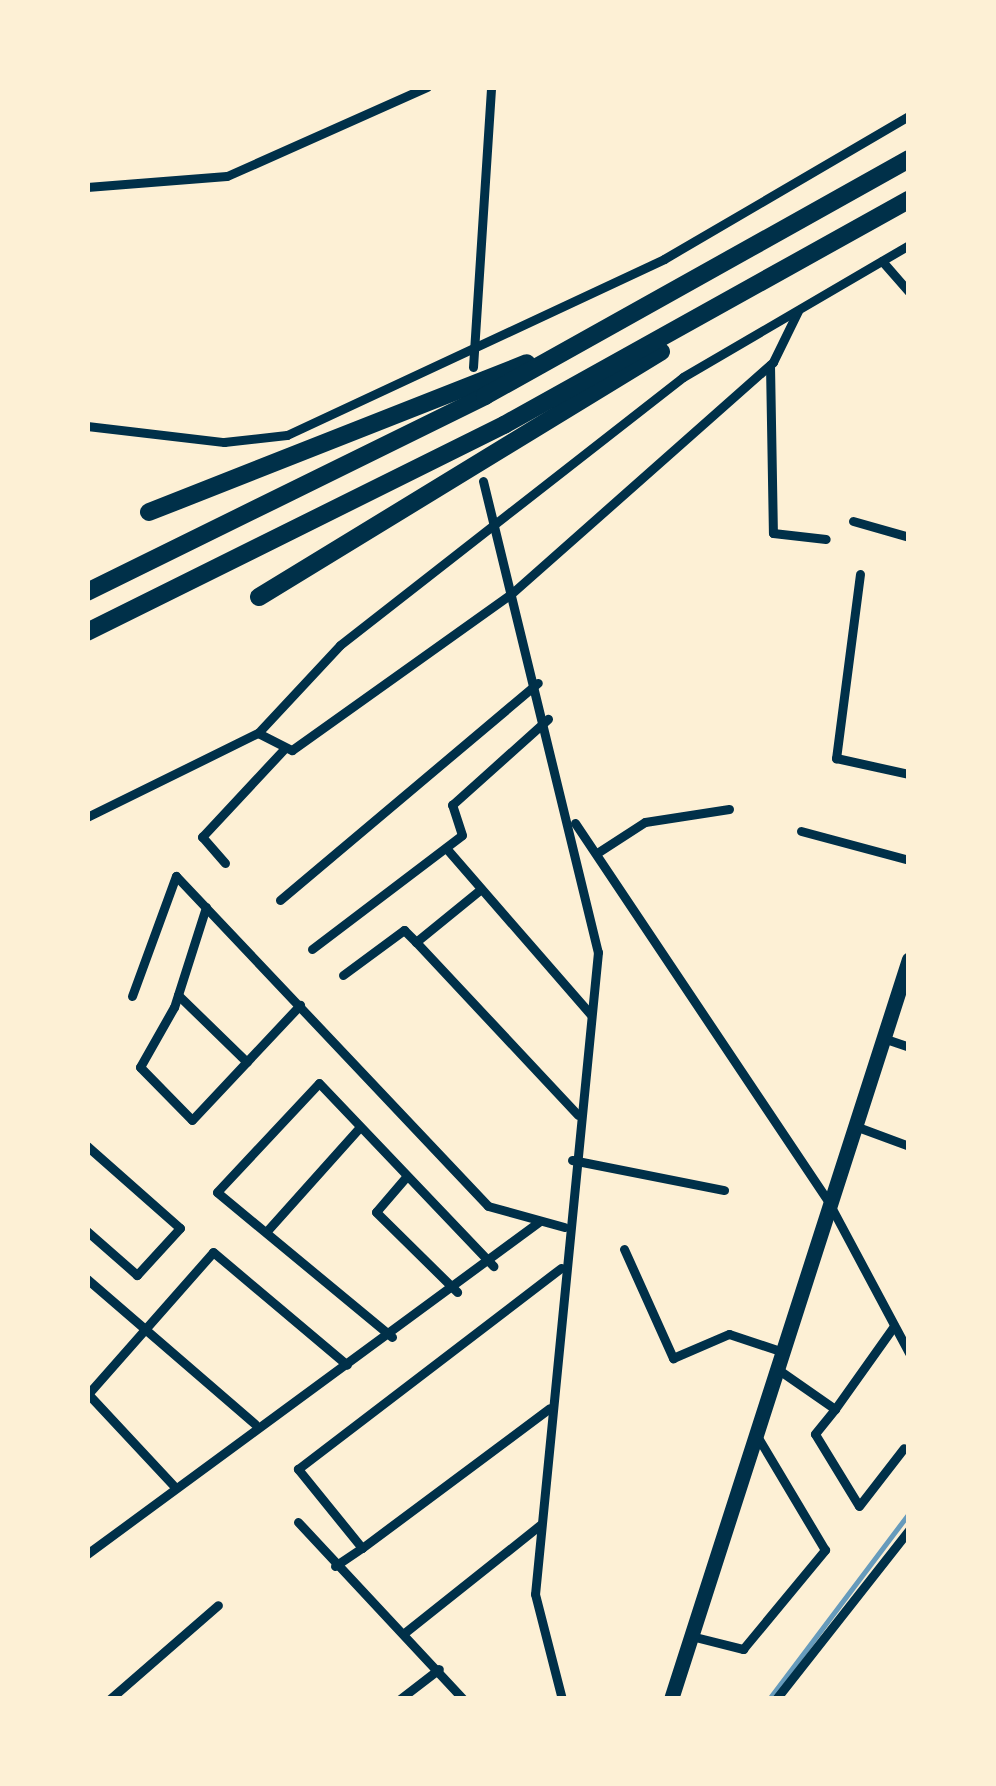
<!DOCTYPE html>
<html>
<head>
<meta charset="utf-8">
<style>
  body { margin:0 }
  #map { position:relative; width:996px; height:1786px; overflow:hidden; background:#fdf0d5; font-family:"IBM Plex Sans",sans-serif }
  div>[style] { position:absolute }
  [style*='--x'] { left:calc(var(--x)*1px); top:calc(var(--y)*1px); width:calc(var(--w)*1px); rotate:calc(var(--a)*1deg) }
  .stream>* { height:4.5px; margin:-2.25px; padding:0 2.25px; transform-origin:2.25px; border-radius:2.25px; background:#669bbc }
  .minor>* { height:9px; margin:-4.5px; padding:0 4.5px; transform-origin:4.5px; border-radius:4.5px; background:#003049 }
  .primary>* { height:15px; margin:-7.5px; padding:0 7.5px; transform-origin:7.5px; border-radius:7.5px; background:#003049 }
  .motorway>* { height:18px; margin:-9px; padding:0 9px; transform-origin:9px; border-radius:9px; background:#003049 }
  span { translate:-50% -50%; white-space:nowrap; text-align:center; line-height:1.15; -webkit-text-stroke:12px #fdf0d5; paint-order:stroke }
  .frame { position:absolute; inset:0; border:90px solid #fdf0d5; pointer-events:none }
</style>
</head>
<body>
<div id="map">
  <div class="stream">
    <i style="--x:769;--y:1699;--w:233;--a:-53"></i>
  </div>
  <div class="minor">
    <i style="--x:87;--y:187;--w:140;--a:-4.5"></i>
    <i style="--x:227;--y:176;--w:219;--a:-24"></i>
    <i style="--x:882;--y:261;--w:41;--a:48.9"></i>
    <i style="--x:770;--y:365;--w:168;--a:89"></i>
    <i style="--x:773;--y:533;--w:53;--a:6.5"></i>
    <i style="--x:473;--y:367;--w:281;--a:-86.3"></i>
    <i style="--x:87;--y:426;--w:138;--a:6.7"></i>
    <i style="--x:224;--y:442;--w:63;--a:-6.3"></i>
    <i style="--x:287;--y:435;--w:416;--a:-25"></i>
    <i style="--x:664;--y:259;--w:284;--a:-30.3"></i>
    <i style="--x:483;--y:481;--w:485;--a:76.3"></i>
    <i style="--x:598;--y:952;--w:645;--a:95.6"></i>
    <i style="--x:535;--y:1594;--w:108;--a:75.6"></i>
    <i style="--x:853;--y:521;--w:58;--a:15.9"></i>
    <i style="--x:860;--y:574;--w:186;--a:97.4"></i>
    <i style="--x:836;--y:758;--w:75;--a:12.4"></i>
    <i style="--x:258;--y:733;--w:38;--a:27"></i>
    <i style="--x:292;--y:750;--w:269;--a:-35.5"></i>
    <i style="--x:511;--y:594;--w:350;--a:-41.5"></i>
    <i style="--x:773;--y:362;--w:57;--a:-63.9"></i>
    <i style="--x:87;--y:817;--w:191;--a:-26.2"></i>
    <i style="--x:258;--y:733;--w:120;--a:-47"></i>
    <i style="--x:340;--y:645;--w:435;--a:-38"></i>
    <i style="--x:683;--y:377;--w:262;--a:-30.3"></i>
    <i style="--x:575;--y:823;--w:457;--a:56.2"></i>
    <i style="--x:829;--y:1203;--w:170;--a:61.9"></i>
    <i style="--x:801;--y:831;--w:112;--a:15"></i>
    <i style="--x:446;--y:848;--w:221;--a:49"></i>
    <i style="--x:597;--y:853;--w:57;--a:-32.9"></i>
    <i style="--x:645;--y:822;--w:85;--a:-8.8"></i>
    <i style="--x:225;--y:863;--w:35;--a:-131"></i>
    <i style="--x:202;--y:837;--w:119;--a:-47"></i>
    <i style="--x:481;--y:889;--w:84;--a:140.8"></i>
    <i style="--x:416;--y:942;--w:237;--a:46.9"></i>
    <i style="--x:280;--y:900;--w:337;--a:-40.1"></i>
    <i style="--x:206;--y:907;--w:105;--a:107.7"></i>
    <i style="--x:174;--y:1007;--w:69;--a:119.5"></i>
    <i style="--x:140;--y:1067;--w:74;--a:45.5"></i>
    <i style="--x:192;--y:1120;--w:158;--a:-46.8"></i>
    <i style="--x:312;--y:949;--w:188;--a:-37.2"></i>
    <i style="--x:462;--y:835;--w:32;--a:-108"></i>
    <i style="--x:452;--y:805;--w:129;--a:-41.9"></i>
    <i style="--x:343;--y:975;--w:76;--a:-36.4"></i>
    <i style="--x:404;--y:930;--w:17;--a:45"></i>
    <i style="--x:178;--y:995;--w:96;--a:44.2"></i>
    <i style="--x:132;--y:996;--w:128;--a:-69.9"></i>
    <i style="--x:176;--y:876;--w:454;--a:46.6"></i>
    <i style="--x:488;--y:1206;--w:79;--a:15.4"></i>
    <i style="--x:883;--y:1038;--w:28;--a:19"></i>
    <i style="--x:855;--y:1126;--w:58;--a:20.3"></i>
    <i style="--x:87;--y:1146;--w:124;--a:41.4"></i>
    <i style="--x:180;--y:1228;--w:64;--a:132.5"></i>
    <i style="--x:137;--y:1275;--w:67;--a:-138.7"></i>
    <i style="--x:572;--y:1160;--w:155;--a:11.2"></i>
    <i style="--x:406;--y:1177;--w:46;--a:130.6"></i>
    <i style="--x:376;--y:1212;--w:114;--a:44.6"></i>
    <i style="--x:266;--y:1232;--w:141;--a:-48.2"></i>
    <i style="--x:624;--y:1249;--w:120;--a:65.8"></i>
    <i style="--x:673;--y:1358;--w:61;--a:-23.2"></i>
    <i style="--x:729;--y:1334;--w:54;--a:18.4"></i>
    <i style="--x:87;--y:1279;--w:222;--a:40.8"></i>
    <i style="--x:392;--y:1337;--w:227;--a:-140.4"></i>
    <i style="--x:217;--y:1192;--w:149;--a:-46.9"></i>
    <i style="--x:319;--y:1083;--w:253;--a:46.4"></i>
    <i style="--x:776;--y:1368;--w:72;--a:34.8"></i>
    <i style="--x:835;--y:1409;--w:102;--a:-54.6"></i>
    <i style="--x:835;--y:1409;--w:32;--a:129"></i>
    <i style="--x:815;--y:1434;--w:84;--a:58.6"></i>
    <i style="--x:859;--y:1506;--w:73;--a:-52.2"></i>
    <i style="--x:173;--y:1485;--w:125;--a:-133"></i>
    <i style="--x:88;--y:1394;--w:189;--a:-48.6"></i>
    <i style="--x:213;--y:1252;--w:175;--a:40.1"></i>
    <i style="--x:298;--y:1522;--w:242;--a:47"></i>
    <i style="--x:362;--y:1548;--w:234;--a:-36.7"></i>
    <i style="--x:87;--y:1554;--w:562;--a:-36.32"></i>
    <i style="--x:335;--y:1566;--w:32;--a:-34"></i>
    <i style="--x:362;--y:1548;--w:102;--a:-129"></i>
    <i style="--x:298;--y:1469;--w:331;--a:-37.4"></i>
    <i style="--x:403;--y:1634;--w:175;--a:-38.5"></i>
    <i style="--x:691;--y:1636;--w:54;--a:14"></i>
    <i style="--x:743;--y:1649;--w:129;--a:-50.4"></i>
    <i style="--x:825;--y:1550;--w:133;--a:-120.8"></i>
    <i style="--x:110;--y:1699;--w:143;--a:-41"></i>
    <i style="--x:400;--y:1699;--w:49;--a:-37.6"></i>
    <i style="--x:776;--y:1699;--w:215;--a:-51.8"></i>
  </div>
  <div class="primary">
    <i style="--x:671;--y:1699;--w:777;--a:-72.17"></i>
  </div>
  <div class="motorway">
    <i style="--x:149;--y:512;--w:406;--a:-21.5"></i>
    <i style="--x:87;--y:592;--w:444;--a:-26.2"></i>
    <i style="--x:485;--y:396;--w:486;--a:-29.2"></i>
    <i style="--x:259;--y:597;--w:471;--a:-31.4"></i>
    <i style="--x:87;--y:632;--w:466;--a:-26.4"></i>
    <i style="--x:504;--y:425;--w:463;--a:-29.1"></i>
  </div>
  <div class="frame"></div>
</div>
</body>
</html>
